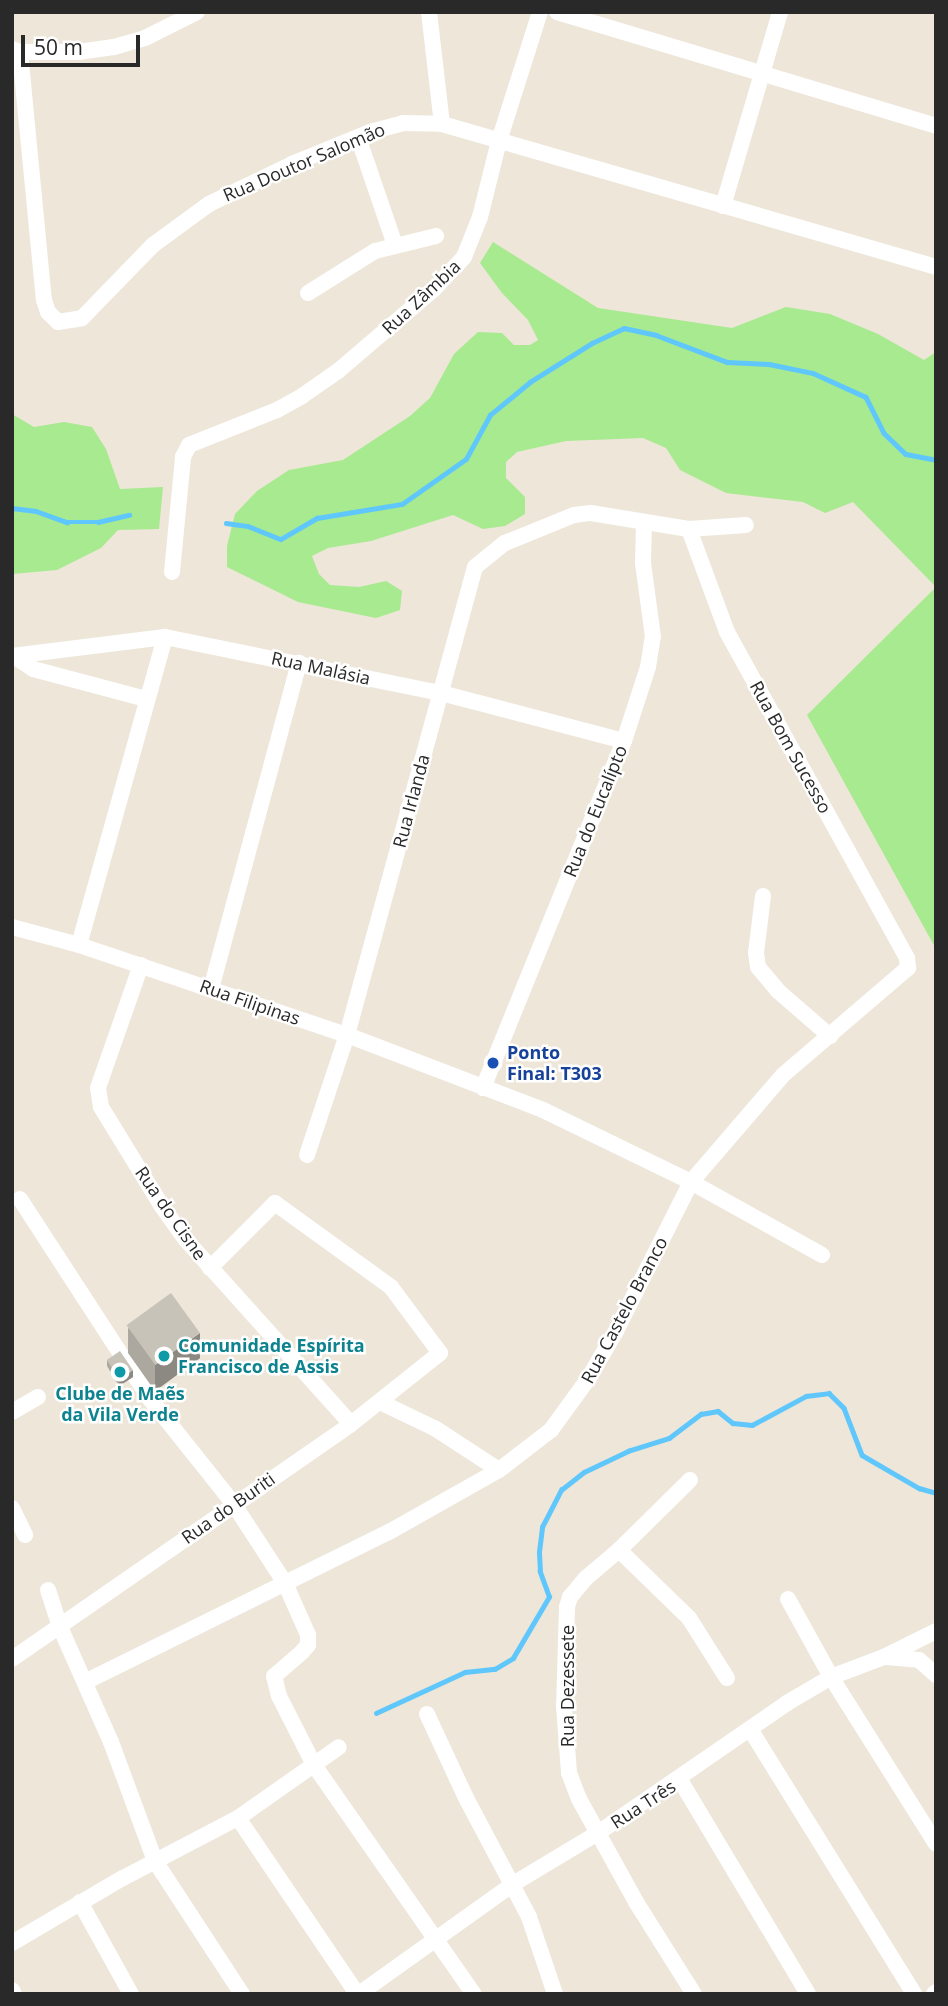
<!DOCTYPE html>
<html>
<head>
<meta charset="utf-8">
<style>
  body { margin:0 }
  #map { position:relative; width:948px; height:2006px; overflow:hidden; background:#ede6d9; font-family:"Open Sans",sans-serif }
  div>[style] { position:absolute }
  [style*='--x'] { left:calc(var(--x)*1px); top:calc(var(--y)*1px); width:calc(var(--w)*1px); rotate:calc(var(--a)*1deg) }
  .green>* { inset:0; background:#a7ea8f }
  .stream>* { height:4.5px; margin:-2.25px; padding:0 2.25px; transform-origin:2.25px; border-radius:2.25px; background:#5fc7fc }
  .minor>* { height:16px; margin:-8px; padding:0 8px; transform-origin:8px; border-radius:8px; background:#fff }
  .wall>* { inset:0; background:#aca89f }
  .shaded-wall>* { inset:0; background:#8c8882 }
  .building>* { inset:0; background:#c8c3b9; transform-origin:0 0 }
  .dots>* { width:19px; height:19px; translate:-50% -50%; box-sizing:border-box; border:4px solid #fff; border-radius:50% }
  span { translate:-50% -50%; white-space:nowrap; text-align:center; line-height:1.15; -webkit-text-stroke:5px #fff; paint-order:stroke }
  .street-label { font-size:18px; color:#292929 }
  .transit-label { font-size:18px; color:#164399; font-weight:700 }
  .left { translate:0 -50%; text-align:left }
  .culture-label { font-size:18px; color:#0d838f; font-weight:700 }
  .frame { position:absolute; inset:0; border:14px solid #292929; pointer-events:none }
  .scale { position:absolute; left:21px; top:35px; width:119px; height:32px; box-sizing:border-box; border:4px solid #292929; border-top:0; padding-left:9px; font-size:21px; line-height:24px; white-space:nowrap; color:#292929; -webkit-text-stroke:5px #fff; paint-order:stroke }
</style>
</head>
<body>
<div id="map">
  <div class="green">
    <i style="clip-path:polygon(493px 242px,598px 308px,732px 328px,786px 307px,830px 314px,878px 334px,924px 360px,936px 352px,936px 949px,807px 715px,936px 587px,853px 502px,825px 513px,803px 502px,726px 493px,680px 470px,666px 448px,643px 438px,566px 441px,517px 452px,506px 462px,506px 478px,525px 497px,525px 514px,505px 526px,483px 529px,453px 515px,371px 541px,328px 548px,312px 556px,319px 574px,330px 585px,359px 587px,386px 581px,402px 591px,400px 610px,376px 618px,298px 602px,227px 567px,227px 546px,235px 514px,257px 491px,289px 470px,343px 460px,410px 416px,430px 398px,454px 354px,478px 332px,502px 333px,514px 345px,530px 345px,538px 340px,528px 320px,502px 293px,480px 263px)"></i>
    <i style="clip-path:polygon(12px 414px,34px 427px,64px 422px,92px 427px,106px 449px,120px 489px,163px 487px,159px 529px,118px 530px,101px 548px,57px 570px,12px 574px)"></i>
  </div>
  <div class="stream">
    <i style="--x:12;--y:508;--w:24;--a:7"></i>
    <i style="--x:36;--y:511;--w:33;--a:20"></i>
    <i style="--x:67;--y:522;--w:31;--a:0"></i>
    <i style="--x:98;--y:522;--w:32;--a:-13"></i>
    <i style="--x:226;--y:523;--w:22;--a:8"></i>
    <i style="--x:248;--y:526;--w:35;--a:22"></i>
    <i style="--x:281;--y:539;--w:42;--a:-30.3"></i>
    <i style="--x:317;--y:518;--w:86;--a:-9.4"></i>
    <i style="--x:402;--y:504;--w:78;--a:-35.1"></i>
    <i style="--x:466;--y:459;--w:50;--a:-61.4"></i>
    <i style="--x:490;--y:415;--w:52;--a:-39.5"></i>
    <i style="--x:530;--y:382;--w:73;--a:-32.2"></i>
    <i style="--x:592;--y:343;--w:35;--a:-25"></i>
    <i style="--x:624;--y:328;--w:33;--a:12"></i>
    <i style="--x:656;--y:335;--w:76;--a:20.8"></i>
    <i style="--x:727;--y:362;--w:42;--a:2.7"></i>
    <i style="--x:769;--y:364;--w:45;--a:11.6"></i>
    <i style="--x:813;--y:373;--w:58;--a:24.4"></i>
    <i style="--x:866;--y:397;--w:40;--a:63.4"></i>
    <i style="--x:884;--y:433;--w:30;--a:44"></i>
    <i style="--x:906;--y:454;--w:31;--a:11"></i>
    <i style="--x:376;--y:1713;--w:98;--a:-24.7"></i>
    <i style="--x:465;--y:1672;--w:30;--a:-6"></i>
    <i style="--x:495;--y:1669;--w:21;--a:-31"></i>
    <i style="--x:513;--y:1658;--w:71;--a:-59.5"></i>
    <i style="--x:549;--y:1597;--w:27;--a:-110"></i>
    <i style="--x:540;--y:1572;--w:20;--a:-93"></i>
    <i style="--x:539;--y:1552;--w:25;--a:-83"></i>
    <i style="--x:542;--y:1527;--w:42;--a:-62.8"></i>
    <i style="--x:561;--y:1490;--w:29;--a:-38"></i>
    <i style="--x:584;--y:1472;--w:49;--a:-25.5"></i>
    <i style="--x:628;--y:1451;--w:43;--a:-17.6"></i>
    <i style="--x:669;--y:1438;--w:40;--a:-37"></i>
    <i style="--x:701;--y:1414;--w:17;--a:-10"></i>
    <i style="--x:718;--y:1411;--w:19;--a:39"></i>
    <i style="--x:733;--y:1423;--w:19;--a:6"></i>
    <i style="--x:752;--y:1425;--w:61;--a:-28.2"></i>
    <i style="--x:806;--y:1396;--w:23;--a:-7"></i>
    <i style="--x:829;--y:1393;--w:21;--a:45"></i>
    <i style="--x:844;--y:1408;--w:50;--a:69"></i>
    <i style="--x:862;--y:1455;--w:66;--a:30.1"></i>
    <i style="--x:919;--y:1488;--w:18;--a:16"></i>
  </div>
  <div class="minor">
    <i style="--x:429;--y:12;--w:113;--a:83.4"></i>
    <i style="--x:557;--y:12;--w:396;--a:16.7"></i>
    <i style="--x:12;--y:49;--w:9;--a:21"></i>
    <i style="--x:20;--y:52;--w:58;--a:0"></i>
    <i style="--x:78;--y:52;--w:36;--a:-8"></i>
    <i style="--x:114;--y:47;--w:32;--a:-16"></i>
    <i style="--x:145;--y:38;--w:58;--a:-26.6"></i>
    <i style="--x:12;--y:56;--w:9;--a:-27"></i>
    <i style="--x:20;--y:52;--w:249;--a:84.5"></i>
    <i style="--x:44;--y:300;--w:13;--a:72"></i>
    <i style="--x:48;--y:312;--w:14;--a:45"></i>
    <i style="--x:58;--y:322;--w:24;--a:-9"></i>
    <i style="--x:82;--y:318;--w:102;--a:-45.8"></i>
    <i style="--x:153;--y:245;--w:69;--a:-36.2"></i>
    <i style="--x:209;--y:204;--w:92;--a:-25.7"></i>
    <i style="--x:292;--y:164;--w:84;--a:-22.3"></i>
    <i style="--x:370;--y:132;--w:34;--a:-15"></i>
    <i style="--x:403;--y:123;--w:39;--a:1"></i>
    <i style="--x:442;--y:124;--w:514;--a:16.14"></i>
    <i style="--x:358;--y:137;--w:114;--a:71.1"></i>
    <i style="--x:723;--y:206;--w:202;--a:-73.6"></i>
    <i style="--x:308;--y:293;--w:79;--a:-32.1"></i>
    <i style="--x:375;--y:251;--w:63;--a:-13.8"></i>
    <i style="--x:172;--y:572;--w:116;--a:-84.5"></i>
    <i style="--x:183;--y:457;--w:13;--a:-63"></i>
    <i style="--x:189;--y:445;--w:95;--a:-21.7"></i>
    <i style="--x:277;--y:410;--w:29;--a:-29"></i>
    <i style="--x:302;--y:396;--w:44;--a:-34.8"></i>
    <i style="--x:338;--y:371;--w:126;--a:-40.5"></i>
    <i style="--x:434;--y:289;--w:44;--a:-46.8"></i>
    <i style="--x:464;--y:257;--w:43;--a:-68.2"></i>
    <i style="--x:480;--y:217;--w:78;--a:-76"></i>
    <i style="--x:499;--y:141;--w:135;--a:-72.4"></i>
    <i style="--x:12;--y:656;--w:154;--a:-7.1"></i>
    <i style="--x:165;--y:637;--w:282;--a:11.5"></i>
    <i style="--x:441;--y:693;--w:189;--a:14.7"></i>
    <i style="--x:14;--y:656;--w:23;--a:34"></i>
    <i style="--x:33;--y:669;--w:117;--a:14.9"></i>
    <i style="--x:763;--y:896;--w:57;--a:97"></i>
    <i style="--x:756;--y:953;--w:14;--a:82"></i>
    <i style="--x:758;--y:967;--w:31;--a:50"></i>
    <i style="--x:778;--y:991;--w:69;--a:40.9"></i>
    <i style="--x:12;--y:927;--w:69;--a:15"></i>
    <i style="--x:79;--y:945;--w:283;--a:18.6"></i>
    <i style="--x:347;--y:1035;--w:210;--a:20.9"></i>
    <i style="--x:543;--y:1110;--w:165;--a:25.9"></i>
    <i style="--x:691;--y:1182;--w:150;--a:29.1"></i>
    <i style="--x:79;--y:945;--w:320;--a:-74.4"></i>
    <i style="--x:141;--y:965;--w:130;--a:109.3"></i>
    <i style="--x:98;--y:1088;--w:19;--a:81"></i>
    <i style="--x:101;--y:1107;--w:115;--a:58.5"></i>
    <i style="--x:161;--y:1205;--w:43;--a:54.5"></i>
    <i style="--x:186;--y:1240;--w:247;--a:48.1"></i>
    <i style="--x:211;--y:989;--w:338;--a:-74.9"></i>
    <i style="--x:483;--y:1088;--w:375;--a:-67.9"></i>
    <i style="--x:624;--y:741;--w:78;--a:-72"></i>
    <i style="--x:648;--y:667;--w:30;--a:-81"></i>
    <i style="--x:653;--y:637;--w:75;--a:-97.7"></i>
    <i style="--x:643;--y:563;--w:40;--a:-88.6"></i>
    <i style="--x:307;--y:1155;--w:126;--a:-71.6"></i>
    <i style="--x:347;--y:1035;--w:485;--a:-74.7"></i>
    <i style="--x:475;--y:567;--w:38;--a:-39"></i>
    <i style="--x:505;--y:543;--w:74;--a:-22.1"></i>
    <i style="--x:574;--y:515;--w:17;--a:-7"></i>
    <i style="--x:591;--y:513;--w:99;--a:9.3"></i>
    <i style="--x:689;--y:529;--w:57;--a:-4"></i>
    <i style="--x:20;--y:1199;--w:239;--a:57"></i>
    <i style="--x:150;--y:1399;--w:133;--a:51.4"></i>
    <i style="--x:233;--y:1503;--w:95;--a:57"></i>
    <i style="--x:285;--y:1583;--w:57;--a:66.1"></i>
    <i style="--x:308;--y:1635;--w:10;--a:90"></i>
    <i style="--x:308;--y:1645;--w:9;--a:131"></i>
    <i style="--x:302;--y:1652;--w:37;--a:139"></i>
    <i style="--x:274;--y:1676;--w:21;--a:76"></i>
    <i style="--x:279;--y:1696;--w:77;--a:63.1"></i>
    <i style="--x:314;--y:1765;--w:279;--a:55.1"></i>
    <i style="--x:380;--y:1402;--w:62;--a:25.7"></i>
    <i style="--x:436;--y:1429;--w:75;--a:33.1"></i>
    <i style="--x:12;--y:1412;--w:30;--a:-30"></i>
    <i style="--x:690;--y:1480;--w:100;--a:135.4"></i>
    <i style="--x:619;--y:1550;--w:43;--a:139.7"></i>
    <i style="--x:586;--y:1578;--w:25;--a:130"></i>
    <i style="--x:570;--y:1597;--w:10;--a:107"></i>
    <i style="--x:567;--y:1607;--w:99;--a:91.7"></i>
    <i style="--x:564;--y:1706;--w:67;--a:85.7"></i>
    <i style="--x:569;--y:1773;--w:28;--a:69"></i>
    <i style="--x:579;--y:1799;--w:118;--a:61"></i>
    <i style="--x:636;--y:1902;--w:109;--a:57.8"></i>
    <i style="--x:12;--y:1508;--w:30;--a:64"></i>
    <i style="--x:619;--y:1550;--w:98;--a:44.2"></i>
    <i style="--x:689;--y:1618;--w:71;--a:57.7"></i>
    <i style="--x:48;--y:1590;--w:39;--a:72"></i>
    <i style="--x:60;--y:1627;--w:126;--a:66.1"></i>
    <i style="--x:111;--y:1742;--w:127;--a:69.7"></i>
    <i style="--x:155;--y:1861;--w:159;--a:56.8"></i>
    <i style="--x:788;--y:1599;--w:89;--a:61.1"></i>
    <i style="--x:831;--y:1677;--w:197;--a:57.8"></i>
    <i style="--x:886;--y:1657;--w:33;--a:5"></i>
    <i style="--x:919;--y:1660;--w:23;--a:41"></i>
    <i style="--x:12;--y:1659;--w:412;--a:-34.7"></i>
    <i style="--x:351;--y:1424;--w:114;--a:-38.6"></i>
    <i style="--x:440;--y:1353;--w:82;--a:-126.6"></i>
    <i style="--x:391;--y:1287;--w:143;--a:-144.1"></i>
    <i style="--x:275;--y:1203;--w:92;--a:135"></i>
    <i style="--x:85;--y:1682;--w:339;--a:-26.3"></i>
    <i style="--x:389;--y:1532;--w:126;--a:-29.4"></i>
    <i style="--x:499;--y:1470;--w:66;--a:-37.6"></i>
    <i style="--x:551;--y:1430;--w:63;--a:-54"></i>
    <i style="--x:588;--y:1379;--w:56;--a:-59.7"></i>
    <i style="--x:616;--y:1331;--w:167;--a:-63.3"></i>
    <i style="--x:691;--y:1182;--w:141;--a:-49.3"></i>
    <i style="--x:783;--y:1075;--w:165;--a:-40.6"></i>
    <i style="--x:908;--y:968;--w:10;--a:-96"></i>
    <i style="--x:907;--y:958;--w:372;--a:-118.9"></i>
    <i style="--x:727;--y:632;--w:110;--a:-110.3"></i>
    <i style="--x:427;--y:1714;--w:90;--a:65.1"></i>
    <i style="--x:465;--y:1796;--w:137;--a:62.1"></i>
    <i style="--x:529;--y:1917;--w:81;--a:71.3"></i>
    <i style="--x:750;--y:1729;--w:312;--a:58.2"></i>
    <i style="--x:680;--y:1780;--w:249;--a:59.1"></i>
    <i style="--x:238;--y:1818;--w:212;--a:55.9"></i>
    <i style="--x:80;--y:1902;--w:105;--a:61"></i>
    <i style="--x:12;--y:1943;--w:129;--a:-30.4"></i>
    <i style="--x:123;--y:1878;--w:130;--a:-27.6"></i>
    <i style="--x:238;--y:1818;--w:123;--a:-35.1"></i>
    <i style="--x:12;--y:1990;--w:4;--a:63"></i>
    <i style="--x:359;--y:1994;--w:189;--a:-35.5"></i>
    <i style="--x:513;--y:1884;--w:99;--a:-31"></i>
    <i style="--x:598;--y:1833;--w:229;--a:-34.5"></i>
    <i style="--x:787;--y:1703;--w:51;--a:-30.6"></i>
    <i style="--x:831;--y:1677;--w:57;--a:-20.7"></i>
    <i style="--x:884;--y:1657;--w:58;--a:-26.6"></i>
    <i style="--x:934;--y:1994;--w:3;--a:-45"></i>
  </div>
  <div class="wall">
    <i style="clip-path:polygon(128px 1328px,200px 1358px,155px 1391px,128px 1353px)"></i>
    <i style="clip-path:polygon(107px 1360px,133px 1377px,119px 1386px,107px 1366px)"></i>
  </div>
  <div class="shaded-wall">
    <i style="clip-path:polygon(200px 1333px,200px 1358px,155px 1391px,155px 1365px)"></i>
    <i style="clip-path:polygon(133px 1370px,133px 1377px,119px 1386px,119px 1379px)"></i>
  </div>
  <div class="building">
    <i style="left:171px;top:1293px;width:49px;height:55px;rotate:54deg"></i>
    <i style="left:120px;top:1351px;width:23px;height:16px;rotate:56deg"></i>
  </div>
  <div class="dots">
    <i style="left:493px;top:1063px;background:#1a4fb4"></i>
    <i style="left:164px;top:1356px;background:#0f9aa8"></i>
    <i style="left:120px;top:1372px;background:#0f9aa8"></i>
  </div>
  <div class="street-label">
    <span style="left:304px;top:162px;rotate:-23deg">Rua Doutor Salomão</span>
    <span style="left:421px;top:297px;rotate:-43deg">Rua Zâmbia</span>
    <span style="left:321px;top:668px;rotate:12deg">Rua Malásia</span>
    <span style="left:791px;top:747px;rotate:61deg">Rua Bom Sucesso</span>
    <span style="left:411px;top:801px;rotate:-75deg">Rua Irlanda</span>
    <span style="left:595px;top:811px;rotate:-68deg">Rua do Eucalípto</span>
    <span style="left:250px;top:1002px;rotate:19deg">Rua Filipinas</span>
    <span style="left:171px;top:1213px;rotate:55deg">Rua do Cisne</span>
    <span style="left:624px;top:1310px;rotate:-62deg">Rua Castelo Branco</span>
    <span style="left:228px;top:1508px;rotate:-35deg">Rua do Buriti</span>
    <span style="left:567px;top:1686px;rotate:-90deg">Rua Dezessete</span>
    <span style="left:643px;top:1804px;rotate:-33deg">Rua Três</span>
  </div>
  <div class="transit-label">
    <span class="left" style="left:507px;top:1063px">Ponto<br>Final: T303</span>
  </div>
  <div class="culture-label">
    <span class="left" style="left:178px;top:1356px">Comunidade Espírita<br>Francisco de Assis</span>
    <span style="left:120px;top:1404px">Clube de Maẽs<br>da Vila Verde</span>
  </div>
  <div class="frame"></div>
  <div class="scale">50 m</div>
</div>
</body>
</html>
